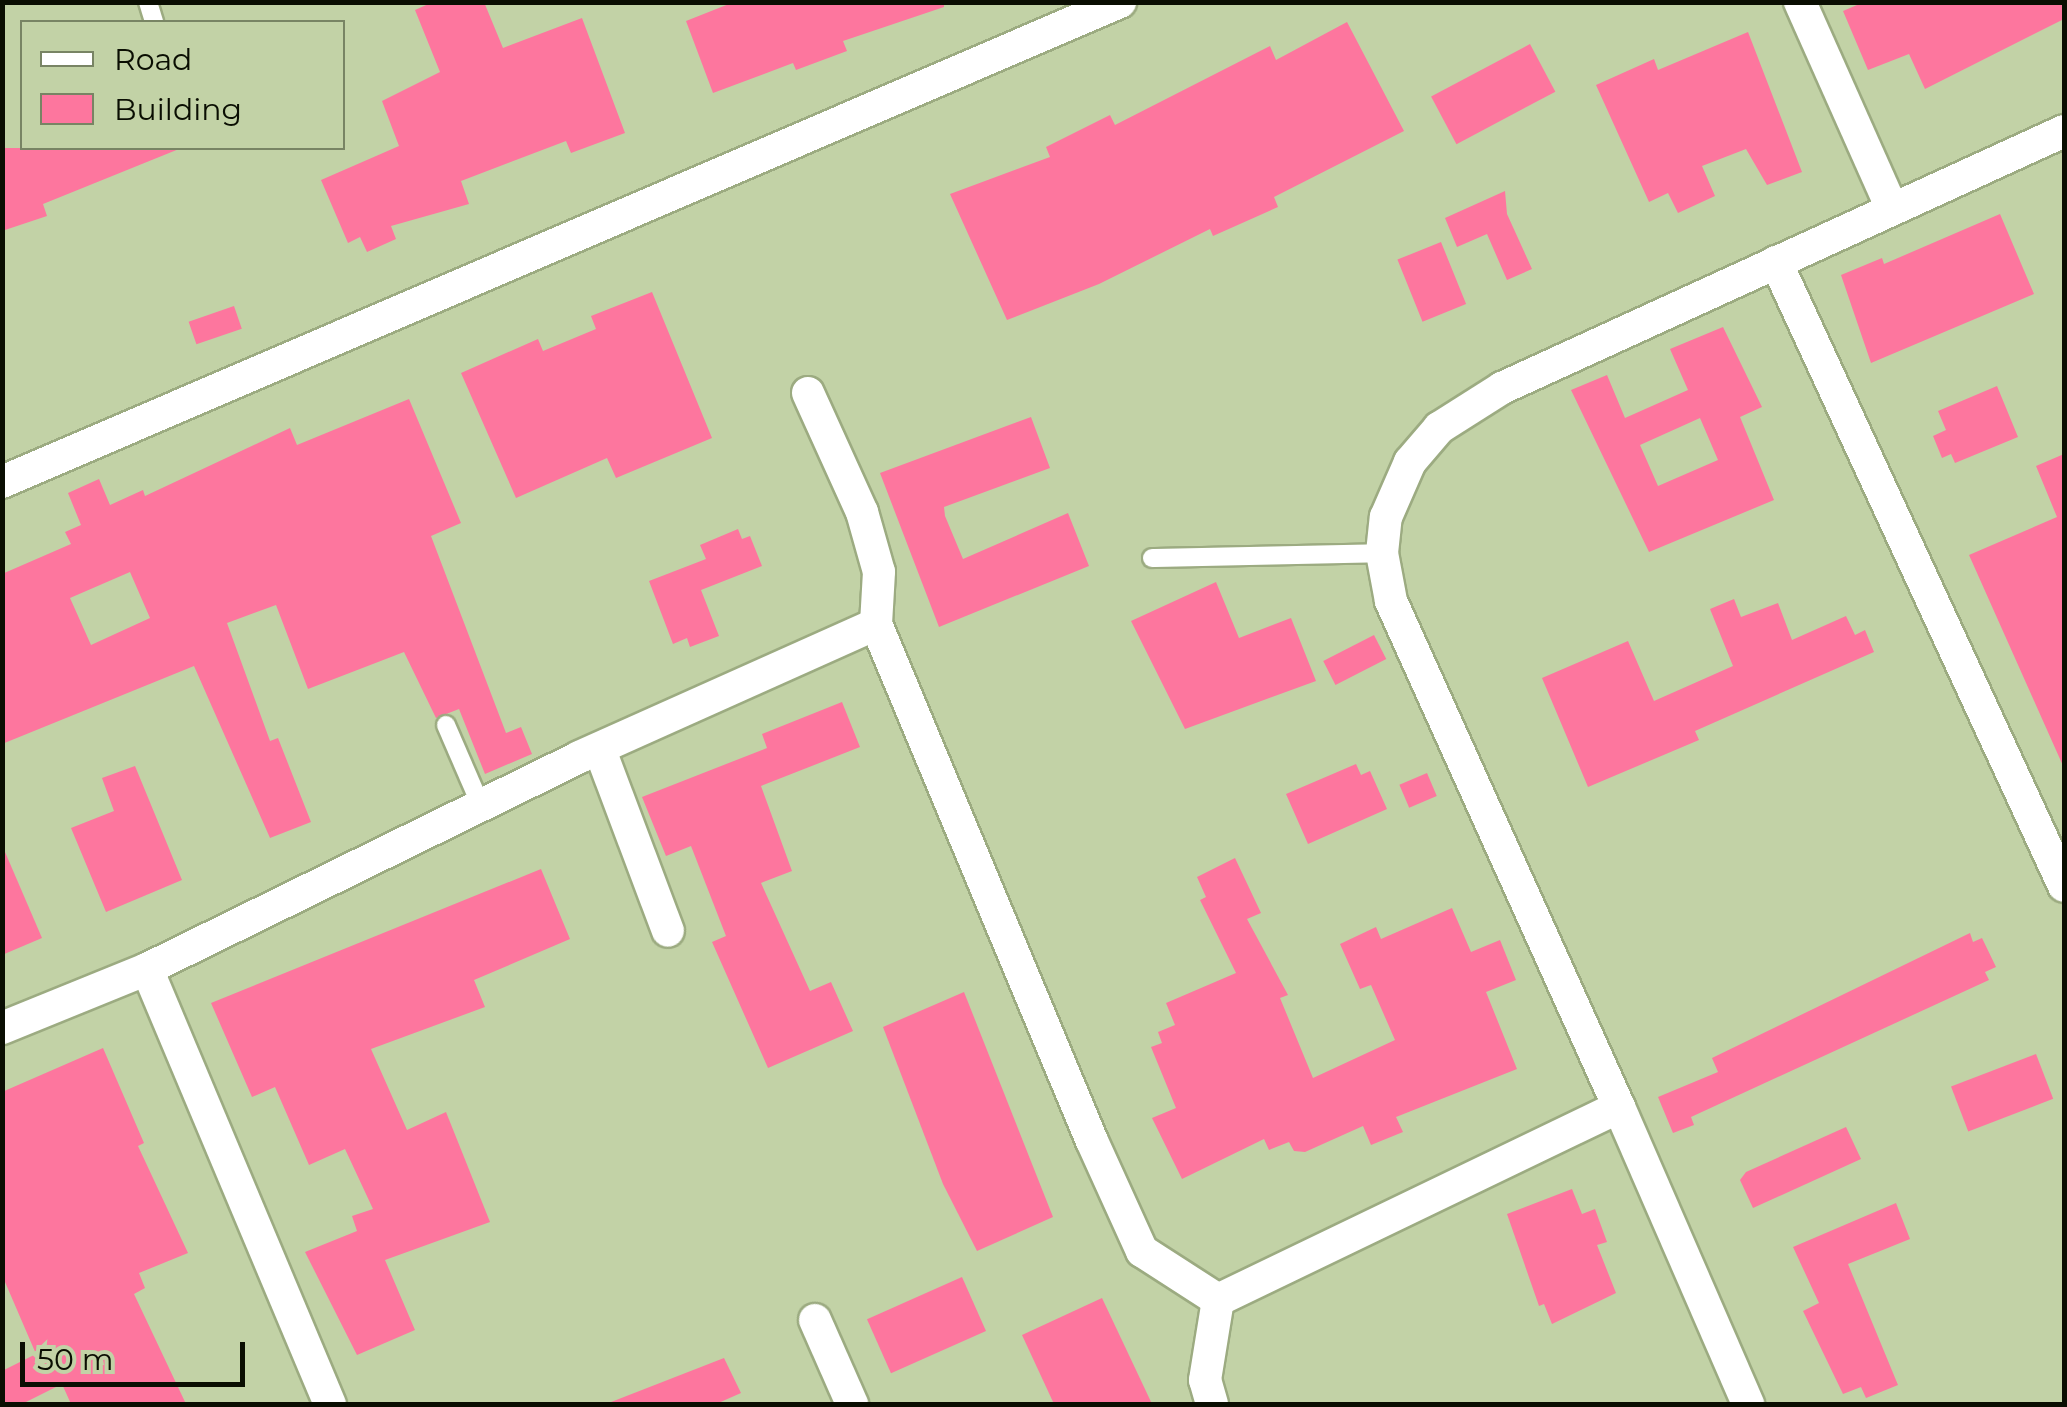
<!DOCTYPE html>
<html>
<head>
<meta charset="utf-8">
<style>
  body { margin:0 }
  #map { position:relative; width:2067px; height:1407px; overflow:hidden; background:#c2d2a6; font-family:Montserrat,sans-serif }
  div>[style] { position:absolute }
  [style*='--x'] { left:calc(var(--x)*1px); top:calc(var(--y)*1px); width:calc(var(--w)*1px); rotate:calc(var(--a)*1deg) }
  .building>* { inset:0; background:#fd769e; transform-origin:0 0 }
  .roads { filter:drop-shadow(2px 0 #9cab81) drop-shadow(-2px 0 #9cab81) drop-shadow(0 2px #9cab81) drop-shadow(0 -2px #9cab81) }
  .service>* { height:18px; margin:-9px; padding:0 9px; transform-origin:9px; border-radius:9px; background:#fff }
  .minor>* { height:32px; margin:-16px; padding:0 16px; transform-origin:16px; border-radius:16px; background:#fff }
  span { translate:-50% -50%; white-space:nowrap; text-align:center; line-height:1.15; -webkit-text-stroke:8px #c2d2a6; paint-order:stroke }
  .frame { position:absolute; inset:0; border:5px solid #0a0e02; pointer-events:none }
  .legend { position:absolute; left:20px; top:20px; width:325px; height:130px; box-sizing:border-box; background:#c2d2a6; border:2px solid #788464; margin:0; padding:12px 18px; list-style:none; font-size:30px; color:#0a0e02 }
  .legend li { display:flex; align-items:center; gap:20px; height:50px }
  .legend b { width:50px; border:2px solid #788464 }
  .scale { position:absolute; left:20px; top:1342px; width:225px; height:45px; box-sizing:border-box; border:5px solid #0a0e02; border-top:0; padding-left:12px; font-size:30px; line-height:35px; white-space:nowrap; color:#0a0e02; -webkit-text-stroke:8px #c2d2a6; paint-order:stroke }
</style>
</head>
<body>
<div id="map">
  <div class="building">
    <i style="clip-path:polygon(433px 2px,484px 2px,503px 48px,582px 18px,625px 133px,571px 153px,566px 141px,461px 181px,469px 204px,391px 226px,396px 239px,367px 252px,360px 237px,348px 243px,321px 180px,399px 146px,382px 101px,440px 72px,415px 10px)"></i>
    <i style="clip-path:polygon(734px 2px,944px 2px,944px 7px,843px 41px,847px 51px,796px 70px,793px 63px,713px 93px,686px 21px)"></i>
    <i style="clip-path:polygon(1864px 2px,2064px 2px,2064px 19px,1925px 89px,1909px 54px,1868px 70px,1843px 11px)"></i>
    <i style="clip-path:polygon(1347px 22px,1404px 131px,1274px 197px,1278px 207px,1213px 236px,1210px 229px,1099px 284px,1007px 320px,950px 194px,1050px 157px,1046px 147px,1110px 115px,1115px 125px,1270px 46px,1276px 60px)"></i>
    <i style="clip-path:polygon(1748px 32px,1802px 172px,1767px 185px,1746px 149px,1702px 166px,1715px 196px,1678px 213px,1668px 193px,1649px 202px,1596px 85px,1654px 59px,1658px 70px)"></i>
    <i style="left:1530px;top:44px;width:54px;height:112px;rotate:62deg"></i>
    <i style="clip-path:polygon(2px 148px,179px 148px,179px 149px,43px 204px,47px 216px,2px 231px)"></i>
    <i style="clip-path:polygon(1505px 191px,1507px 214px,1532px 269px,1507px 280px,1487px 234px,1457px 247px,1445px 218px)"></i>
    <i style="clip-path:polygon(2000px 214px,2034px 294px,1871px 363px,1841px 275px,1882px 258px,1884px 264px)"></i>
    <i style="left:1441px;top:242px;width:67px;height:47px;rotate:68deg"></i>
    <i style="clip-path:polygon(652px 292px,712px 438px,616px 478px,607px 458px,516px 498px,461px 373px,538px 339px,543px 351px,596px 329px,591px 316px)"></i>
    <i style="left:234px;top:306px;width:24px;height:48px;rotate:71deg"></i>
    <i style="clip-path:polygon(evenodd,1723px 327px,1762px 407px,1740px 417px,1774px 500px,1649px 552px,1571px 390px,1607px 375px,1625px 418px,1688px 390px,1670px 349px,1723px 327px,1700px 418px,1718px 460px,1658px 486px,1640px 445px,1700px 418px)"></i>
    <i style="clip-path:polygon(1997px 386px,2018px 437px,1955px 463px,1951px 454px,1942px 458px,1933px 436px,1946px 430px,1938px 411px)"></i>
    <i style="clip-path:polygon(evenodd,409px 399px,461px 523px,431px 536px,506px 733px,521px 727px,532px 754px,485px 774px,459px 709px,436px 718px,404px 652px,308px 689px,276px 605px,227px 623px,270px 741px,278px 738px,311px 822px,270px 838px,194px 666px,2px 744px,2px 574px,71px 544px,65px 532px,81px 525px,68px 493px,99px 479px,110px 505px,143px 490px,145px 496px,290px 428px,297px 445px,409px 399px,130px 572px,150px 618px,91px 645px,70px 598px,130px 572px)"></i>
    <i style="clip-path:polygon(1031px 417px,1050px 468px,944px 507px,945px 516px,963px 559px,1068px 513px,1089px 566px,939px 627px,880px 473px)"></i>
    <i style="clip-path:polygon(2064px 454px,2064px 768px,1969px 555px,2057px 517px,2036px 466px)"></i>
    <i style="clip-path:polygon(738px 529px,742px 539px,750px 536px,762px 566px,701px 590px,719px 636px,690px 647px,687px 638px,673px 644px,649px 581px,706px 559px,700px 545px)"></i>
    <i style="clip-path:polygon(1216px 582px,1239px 638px,1291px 618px,1316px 681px,1185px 729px,1131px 621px)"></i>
    <i style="clip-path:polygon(1734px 599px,1741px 617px,1778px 603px,1792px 640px,1846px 616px,1855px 635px,1865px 630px,1874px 652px,1695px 731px,1699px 740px,1588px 787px,1542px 678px,1628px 641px,1654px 701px,1733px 666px,1710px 609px)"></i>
    <i style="left:1374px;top:635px;width:27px;height:57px;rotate:63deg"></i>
    <i style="clip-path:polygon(842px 702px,860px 747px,761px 786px,792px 871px,761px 883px,810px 991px,831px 982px,853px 1031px,768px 1068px,712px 942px,726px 936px,691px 846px,666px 856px,642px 797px,767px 748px,762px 734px)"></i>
    <i style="clip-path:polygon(1356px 764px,1361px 775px,1370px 771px,1387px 809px,1308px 844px,1286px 794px)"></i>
    <i style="clip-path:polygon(135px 766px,182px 880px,106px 912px,71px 828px,114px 811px,102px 778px)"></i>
    <i style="left:1427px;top:773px;width:25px;height:30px;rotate:67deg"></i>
    <i style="clip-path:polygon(2px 845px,42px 938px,2px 955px)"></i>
    <i style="clip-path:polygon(1235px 858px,1261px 913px,1247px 919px,1288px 995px,1280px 998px,1313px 1078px,1395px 1040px,1371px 985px,1360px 989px,1340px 944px,1376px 927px,1381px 939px,1452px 908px,1471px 952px,1500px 940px,1516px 980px,1486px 992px,1517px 1069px,1396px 1117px,1403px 1132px,1371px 1145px,1363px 1126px,1305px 1152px,1294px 1151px,1289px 1142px,1269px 1150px,1264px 1139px,1182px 1179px,1152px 1118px,1176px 1108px,1151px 1047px,1162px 1043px,1158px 1032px,1175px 1025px,1166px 1003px,1236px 973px,1200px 900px,1206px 897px,1197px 877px)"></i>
    <i style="clip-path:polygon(541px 869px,570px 939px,474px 980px,485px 1007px,371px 1049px,407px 1130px,446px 1112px,490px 1222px,385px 1260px,415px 1330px,357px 1355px,305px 1252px,357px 1231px,352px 1216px,373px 1209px,345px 1149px,309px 1165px,275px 1087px,252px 1097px,211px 1003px)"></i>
    <i style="clip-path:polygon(1970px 933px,1973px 942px,1982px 938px,1996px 967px,1985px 972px,1989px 980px,1691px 1117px,1694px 1125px,1673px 1133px,1658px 1097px,1718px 1072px,1712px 1058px)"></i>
    <i style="clip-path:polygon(964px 992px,1053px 1217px,977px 1251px,943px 1184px,883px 1027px)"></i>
    <i style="clip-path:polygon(103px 1048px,144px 1143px,138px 1146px,188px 1253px,139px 1273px,145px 1288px,134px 1294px,186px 1404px,71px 1404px,62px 1384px,22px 1404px,2px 1404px,2px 1371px,36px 1354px,2px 1275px,2px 1092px)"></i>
    <i style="left:2036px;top:1054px;width:48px;height:91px;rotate:69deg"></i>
    <i style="clip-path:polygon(1846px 1127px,1861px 1159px,1753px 1208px,1740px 1180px,1746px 1172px)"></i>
    <i style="clip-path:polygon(1572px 1189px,1582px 1214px,1595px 1209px,1607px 1242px,1597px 1245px,1616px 1293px,1552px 1324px,1544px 1304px,1539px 1306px,1507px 1214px)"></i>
    <i style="clip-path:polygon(1896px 1203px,1910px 1239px,1848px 1264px,1898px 1385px,1866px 1398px,1861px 1387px,1843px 1394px,1803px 1311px,1819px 1303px,1793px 1247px)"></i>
    <i style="left:962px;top:1277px;width:59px;height:104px;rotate:66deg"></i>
    <i style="clip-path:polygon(1102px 1298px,1144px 1387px,1152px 1404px,1054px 1404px,1022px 1335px)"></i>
    <i style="clip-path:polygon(724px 1358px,741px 1393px,716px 1404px,606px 1404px)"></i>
  </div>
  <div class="roads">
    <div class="service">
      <i style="--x:148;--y:2;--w:21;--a:73"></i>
      <i style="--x:1152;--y:558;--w:230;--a:-1.2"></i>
      <i style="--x:446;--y:725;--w:88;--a:66.6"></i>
    </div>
    <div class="minor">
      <i style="--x:1800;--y:2;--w:223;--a:66"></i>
      <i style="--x:1776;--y:262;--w:687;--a:65.22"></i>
      <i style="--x:808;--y:393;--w:131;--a:65.6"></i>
      <i style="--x:862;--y:512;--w:62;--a:74.2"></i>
      <i style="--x:879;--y:572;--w:52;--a:93.3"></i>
      <i style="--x:876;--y:624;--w:560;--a:67.33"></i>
      <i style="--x:1092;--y:1141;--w:121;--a:65.6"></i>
      <i style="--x:1142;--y:1251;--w:90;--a:32.8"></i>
      <i style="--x:1218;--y:1300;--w:445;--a:-25.7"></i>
      <i style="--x:1619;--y:1107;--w:555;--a:-114.26"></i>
      <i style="--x:1391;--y:601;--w:49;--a:-100.6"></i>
      <i style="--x:1382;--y:553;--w:36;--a:-84"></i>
      <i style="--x:1386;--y:517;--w:60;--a:-66.4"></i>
      <i style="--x:1410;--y:462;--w:45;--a:-49.5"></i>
      <i style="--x:1439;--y:428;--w:75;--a:-32.4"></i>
      <i style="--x:1502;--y:388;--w:618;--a:-24.57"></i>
      <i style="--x:2;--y:482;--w:1217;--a:-23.24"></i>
      <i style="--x:600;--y:750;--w:193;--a:69.4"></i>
      <i style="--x:147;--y:969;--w:472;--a:67.2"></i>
      <i style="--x:2;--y:1028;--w:157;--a:-22.1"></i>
      <i style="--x:147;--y:969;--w:481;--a:-26.1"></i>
      <i style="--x:579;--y:757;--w:325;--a:-24.1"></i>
      <i style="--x:1619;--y:1107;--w:324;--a:66.5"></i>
      <i style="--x:815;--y:1320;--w:92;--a:66.2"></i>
      <i style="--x:1212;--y:1404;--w:25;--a:-106"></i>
      <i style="--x:1205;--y:1380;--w:81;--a:-80.8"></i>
    </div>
  </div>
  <div class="frame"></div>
  <ul class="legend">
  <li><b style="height:12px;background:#fff"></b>Road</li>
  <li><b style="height:28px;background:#fd769e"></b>Building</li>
  </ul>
  <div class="scale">50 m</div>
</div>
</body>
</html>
